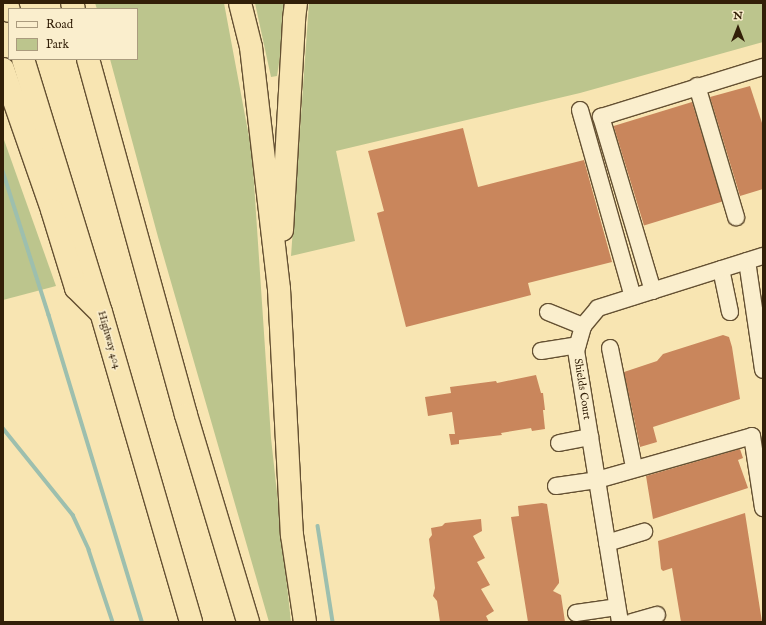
<!DOCTYPE html>
<html>
<head>
<meta charset="utf-8">
<style>
  body { margin:0 }
  #map { position:relative; width:766px; height:625px; overflow:hidden; background:#f8e5b2; font-family:"IM FELL English",serif }
  div>[style] { position:absolute }
  [style*='--x'] { left:calc(var(--x)*1px); top:calc(var(--y)*1px); width:calc(var(--w)*1px); rotate:calc(var(--a)*1deg) }
  .green>* { inset:0; background:#bcc58d }
  .stream>* { height:3.5px; margin:-1.75px; padding:0 1.75px; transform-origin:1.75px; border-radius:1.75px; background:#9dbfae }
  .building>* { inset:0; background:#c9865c; transform-origin:0 0 }
  .roads { filter:drop-shadow(1px 0 #645032) drop-shadow(-1px 0 #645032) drop-shadow(0 1px #645032) drop-shadow(0 -1px #645032) }
  .minor>* { height:16px; margin:-8px; padding:0 8px; transform-origin:8px; border-radius:8px; background:#faeecd }
  .highway>* { height:22px; margin:-11px; padding:0 11px; transform-origin:11px; border-radius:11px; background:#f8e5b2 }
  span { translate:-50% -50%; white-space:nowrap; text-align:center; line-height:1.15; -webkit-text-stroke:3px #faeecd; paint-order:stroke }
  .street-label { font-size:11px; color:#321f08 }
  .frame { position:absolute; inset:0; border:4px solid #321f08; pointer-events:none }
  .legend { position:absolute; left:8px; top:8px; width:130px; height:52px; box-sizing:border-box; background:#faeecd; border:1px solid #aa9b7e; margin:0; padding:5px 7px; list-style:none; font-size:12px; color:#321f08 }
  .legend li { display:flex; align-items:center; gap:8px; height:20px }
  .legend b { width:20px; border:1px solid #aa9b7e }
  .north { position:absolute; left:718px; top:8px; width:40px; height:40px; -webkit-text-stroke:3px #faeecd; paint-order:stroke; rotate:0deg; font-size:11px; font-weight:700; line-height:16px; text-align:center; color:#321f08 }
  .north::after { content:''; display:block; margin:auto; width:14px; height:18px; background:#321f08; clip-path:polygon(50% 0,100% 100%,50% 72%,0 100%) }
</style>
</head>
<body>
<div id="map">
  <div class="green">
    <i style="clip-path:polygon(95px 3px,224px 3px,252px 153px,271px 438px,291px 622px,269px 622px,158px 237px,110px 59px,137px 59px,137px 9px,97px 9px)"></i>
    <i style="clip-path:polygon(255px 3px,288px 3px,277px 76px,271px 77px)"></i>
    <i style="clip-path:polygon(309px 3px,763px 3px,763px 42px,580px 93px,336px 151px,355px 241px,291px 256px)"></i>
    <i style="clip-path:polygon(3px 137px,56px 286px,3px 300px)"></i>
  </div>
  <div class="stream">
    <i style="--x:3;--y:171;--w:151;--a:72.3"></i>
    <i style="--x:49;--y:315;--w:321;--a:73.1"></i>
    <i style="--x:3;--y:428;--w:112;--a:51.2"></i>
    <i style="--x:73;--y:515;--w:38;--a:65"></i>
    <i style="--x:89;--y:550;--w:76;--a:71.6"></i>
    <i style="--x:318;--y:526;--w:97;--a:81.1"></i>
  </div>
  <div class="building">
    <i style="clip-path:polygon(750px 86px,763px 126px,763px 189px,740px 196px,710px 97px)"></i>
    <i style="left:692px;top:102px;width:104px;height:82px;rotate:73deg"></i>
    <i style="clip-path:polygon(463px 128px,478px 187px,584px 160px,612px 262px,528px 283px,531px 295px,406px 327px,377px 213px,384px 211px,368px 151px)"></i>
    <i style="clip-path:polygon(723px 335px,729px 337px,732px 347px,740px 399px,653px 427px,657px 442px,640px 447px,624px 372px,657px 361px,663px 354px)"></i>
    <i style="clip-path:polygon(536px 375px,541px 393px,543px 393px,545px 410px,543px 410px,545px 429px,532px 431px,531px 428px,501px 433px,502px 435px,459px 440px,459px 444px,451px 445px,449px 434px,455px 434px,452px 412px,428px 416px,425px 397px,451px 393px,450px 387px,496px 381px,497px 383px)"></i>
    <i style="clip-path:polygon(740px 449px,743px 458px,738px 460px,748px 488px,653px 519px,646px 476px)"></i>
    <i style="clip-path:polygon(542px 503px,547px 504px,559px 580px,559px 583px,553px 591px,561px 595px,565px 622px,528px 622px,511px 517px,519px 516px,518px 506px)"></i>
    <i style="clip-path:polygon(745px 513px,762px 622px,681px 622px,672px 568px,663px 571px,661px 569px,658px 541px)"></i>
    <i style="clip-path:polygon(481px 519px,482px 531px,473px 536px,485px 558px,477px 562px,490px 585px,481px 589px,494px 611px,486px 616px,489px 622px,440px 622px,437px 601px,433px 596px,435px 588px,429px 539px,432px 535px,431px 528px,442px 526px,445px 523px)"></i>
  </div>
  <div class="roads">
    <div class="minor">
      <i style="--x:697;--y:86;--w:137;--a:73.4"></i>
      <i style="--x:580;--y:110;--w:194;--a:74.2"></i>
      <i style="--x:747;--y:261;--w:110;--a:81.6"></i>
      <i style="--x:721;--y:269;--w:44;--a:78.2"></i>
      <i style="--x:653;--y:291;--w:182;--a:-106.6"></i>
      <i style="--x:601;--y:117;--w:170;--a:-17.2"></i>
      <i style="--x:548;--y:312;--w:38;--a:22"></i>
      <i style="--x:610;--y:348;--w:116;--a:78.6"></i>
      <i style="--x:541;--y:351;--w:37;--a:-9"></i>
      <i style="--x:559;--y:443;--w:32;--a:-11"></i>
      <i style="--x:556;--y:486;--w:41;--a:-8.3"></i>
      <i style="--x:597;--y:480;--w:161;--a:-15.8"></i>
      <i style="--x:752;--y:436;--w:73;--a:81.3"></i>
      <i style="--x:607;--y:543;--w:39;--a:-17"></i>
      <i style="--x:576;--y:613;--w:41;--a:-8.3"></i>
      <i style="--x:620;--y:622;--w:275;--a:-99.2"></i>
      <i style="--x:576;--y:351;--w:26;--a:-74"></i>
      <i style="--x:583;--y:326;--w:23;--a:-50"></i>
      <i style="--x:598;--y:308;--w:173;--a:-17.5"></i>
      <i style="--x:632;--y:622;--w:26;--a:-16"></i>
    </div>
    <div class="highway">
      <i style="--x:7;--y:3;--w:8;--a:76"></i>
      <i style="--x:72;--y:3;--w:6;--a:72"></i>
      <i style="--x:240;--y:3;--w:45;--a:76"></i>
      <i style="--x:251;--y:47;--w:244;--a:83.4"></i>
      <i style="--x:279;--y:289;--w:246;--a:87"></i>
      <i style="--x:292;--y:535;--w:88;--a:81.5"></i>
      <i style="--x:23;--y:59;--w:265;--a:72.9"></i>
      <i style="--x:101;--y:312;--w:323;--a:73.8"></i>
      <i style="--x:88;--y:59;--w:369;--a:74.6"></i>
      <i style="--x:186;--y:415;--w:216;--a:73.3"></i>
      <i style="--x:3;--y:69;--w:149;--a:70.8"></i>
      <i style="--x:52;--y:210;--w:82;--a:72.9"></i>
      <i style="--x:76;--y:288;--w:33;--a:45"></i>
      <i style="--x:282;--y:230;--w:211;--a:-86.7"></i>
      <i style="--x:294;--y:19;--w:16;--a:-83"></i>
    </div>
  </div>
  <div class="street-label">
    <span style="left:109px;top:340px;rotate:74deg">Highway 404</span>
    <span style="left:582px;top:389px;rotate:81deg">Shields Court</span>
  </div>
  <div class="frame"></div>
  <ul class="legend">
  <li><b style="height:5px;background:#faeecd"></b>Road</li>
  <li><b style="height:11px;background:#bcc58d"></b>Park</li>
  </ul>
  <div class="north">N</div>
</div>
</body>
</html>
